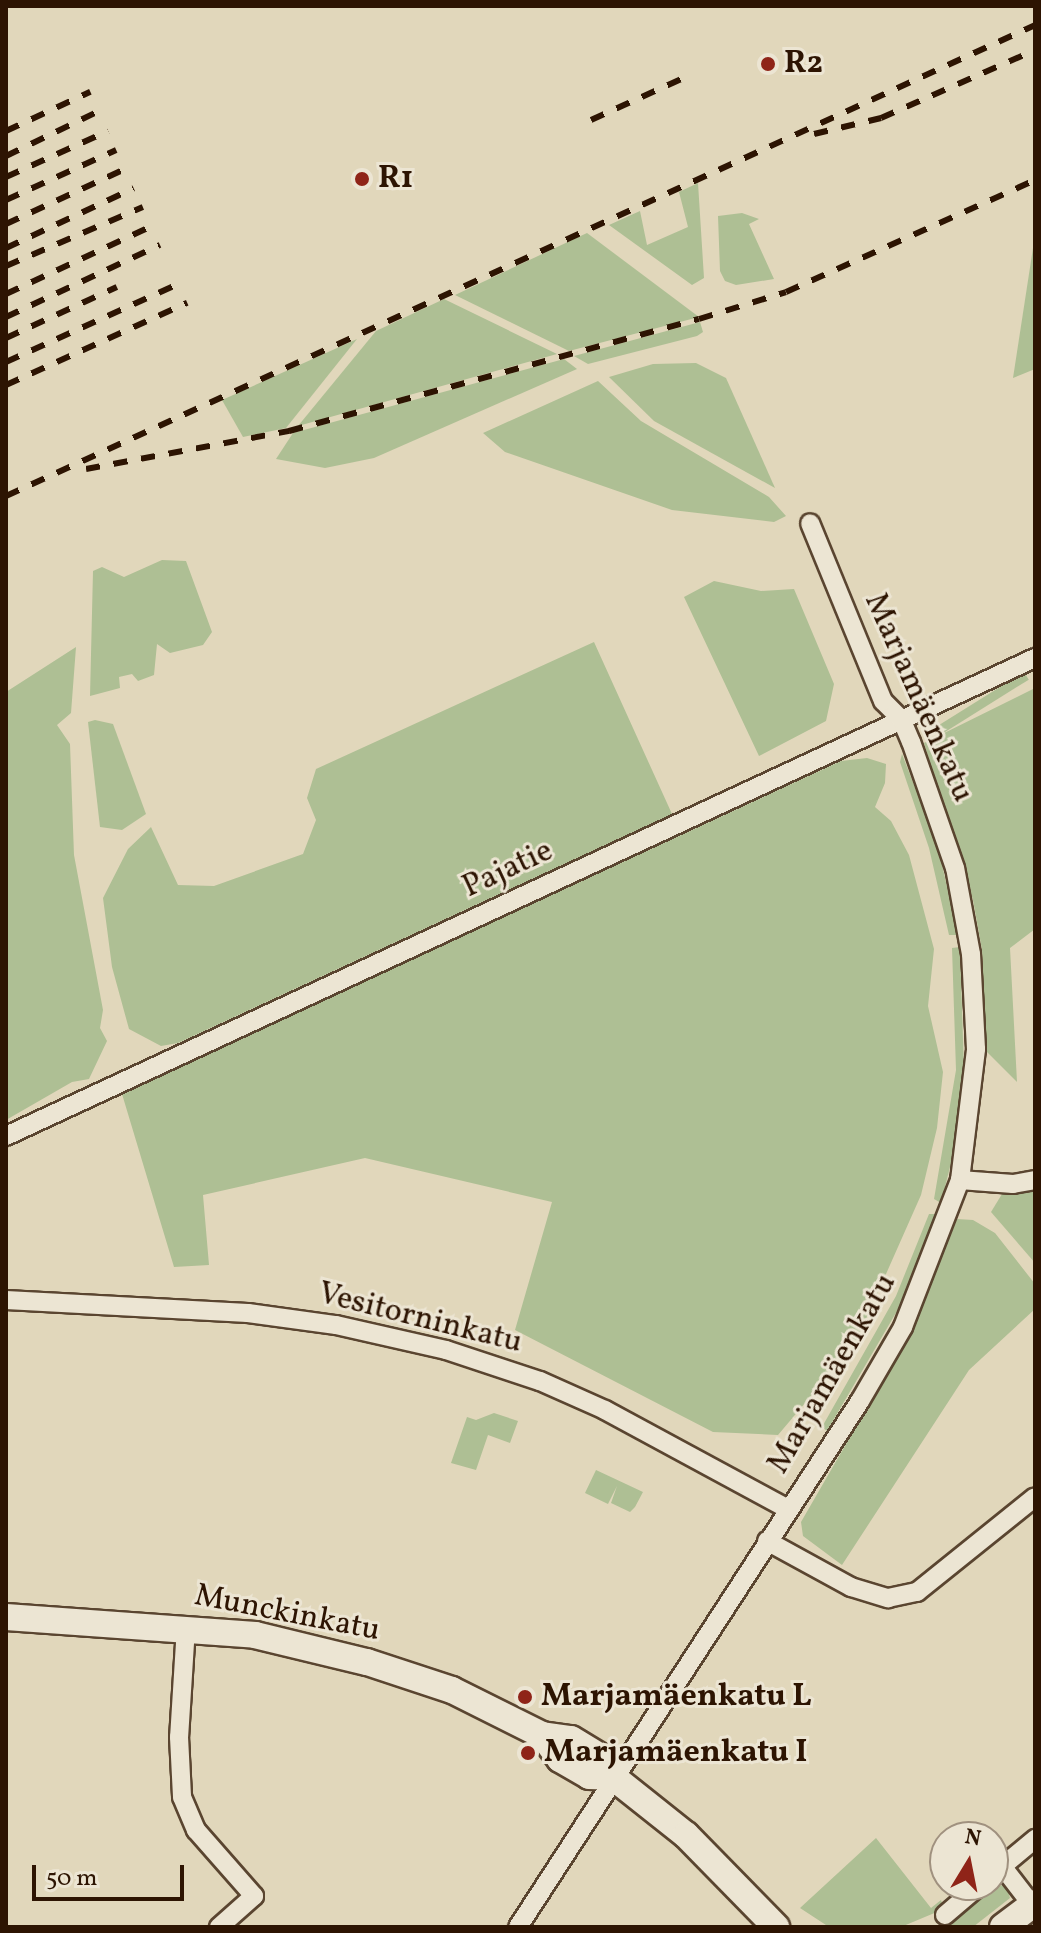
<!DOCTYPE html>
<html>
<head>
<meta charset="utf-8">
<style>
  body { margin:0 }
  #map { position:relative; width:1041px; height:1933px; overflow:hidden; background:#e1d7bb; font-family:Vollkorn,serif }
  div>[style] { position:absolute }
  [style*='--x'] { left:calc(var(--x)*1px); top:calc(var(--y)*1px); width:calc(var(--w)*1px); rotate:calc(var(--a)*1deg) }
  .green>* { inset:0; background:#aebf94; transform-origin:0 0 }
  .roads { filter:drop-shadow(2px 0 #5a4530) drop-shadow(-2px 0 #5a4530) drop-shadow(0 2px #5a4530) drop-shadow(0 -2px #5a4530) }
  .street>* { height:18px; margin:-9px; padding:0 9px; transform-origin:9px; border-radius:9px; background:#ece5d3 }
  .secondary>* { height:26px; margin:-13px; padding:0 13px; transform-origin:13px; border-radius:13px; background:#ece5d3 }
  .rail>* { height:6px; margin-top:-3px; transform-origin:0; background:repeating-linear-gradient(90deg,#2d1402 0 14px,transparent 0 28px) }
  .dots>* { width:22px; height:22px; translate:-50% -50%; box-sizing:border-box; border:4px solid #ece5d3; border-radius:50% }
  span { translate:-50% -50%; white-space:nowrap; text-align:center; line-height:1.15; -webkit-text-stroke:6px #ece5d3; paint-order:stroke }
  .poi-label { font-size:32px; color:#2d1402; font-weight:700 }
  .left { translate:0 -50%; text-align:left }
  .street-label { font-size:32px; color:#2d1402 }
  .frame { position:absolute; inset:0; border:8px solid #2d1402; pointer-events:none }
  .north { position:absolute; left:929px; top:1821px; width:80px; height:80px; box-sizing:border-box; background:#ece5d3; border:2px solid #a0917f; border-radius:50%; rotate:10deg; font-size:22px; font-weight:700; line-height:32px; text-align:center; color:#2d1402 }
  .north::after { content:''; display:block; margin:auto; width:28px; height:36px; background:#8f2418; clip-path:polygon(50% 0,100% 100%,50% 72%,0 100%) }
  .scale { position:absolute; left:32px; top:1865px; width:152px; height:36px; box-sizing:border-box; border:4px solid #2d1402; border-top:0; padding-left:10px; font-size:24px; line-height:28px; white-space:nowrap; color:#2d1402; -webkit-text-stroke:6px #ece5d3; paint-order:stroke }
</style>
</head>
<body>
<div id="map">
  <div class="green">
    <i style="clip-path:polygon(698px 183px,704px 278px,692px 285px,609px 225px,640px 211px,647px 245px,688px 227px,679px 192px)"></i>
    <i style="clip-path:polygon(742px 213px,759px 219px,749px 224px,774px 279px,736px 285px,725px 281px,720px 271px,718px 216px)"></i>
    <i style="clip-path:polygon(587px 233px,699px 317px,569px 351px,455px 295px)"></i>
    <i style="clip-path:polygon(1035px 235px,1035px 369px,1013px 378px)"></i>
    <i style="clip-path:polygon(444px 299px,557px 354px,298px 426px,376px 331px)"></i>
    <i style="clip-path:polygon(700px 322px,703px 332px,697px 336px,588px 364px,574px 356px)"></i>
    <i style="clip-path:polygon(357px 339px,286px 428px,243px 437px,222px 400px)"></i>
    <i style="clip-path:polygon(564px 359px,577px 369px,374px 458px,325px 468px,276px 459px,293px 433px)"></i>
    <i style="clip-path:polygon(696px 363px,726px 378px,775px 488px,654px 421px,609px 377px,653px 364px)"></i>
    <i style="clip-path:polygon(598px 381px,641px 421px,769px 497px,786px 516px,774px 522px,672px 510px,505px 452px,483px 433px)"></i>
    <i style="clip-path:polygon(162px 560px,186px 561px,212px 632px,203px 645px,170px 653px,157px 644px,154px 675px,138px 681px,132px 674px,119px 677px,120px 688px,90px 696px,93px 571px,102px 567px,124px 577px)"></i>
    <i style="clip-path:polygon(714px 581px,761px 591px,794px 589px,834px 684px,826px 721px,759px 756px,684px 597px)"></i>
    <i style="clip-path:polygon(594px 642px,672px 814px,178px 1043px,161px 1046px,129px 1029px,112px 967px,103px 898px,128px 849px,151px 827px,178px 885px,214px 886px,303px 854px,316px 820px,307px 798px,316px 769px)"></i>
    <i style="clip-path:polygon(76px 647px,71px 713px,57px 725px,70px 744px,74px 855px,103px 1010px,100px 1028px,107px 1041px,89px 1079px,72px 1082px,6px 1120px,6px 692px)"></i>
    <i style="left:1024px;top:672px;width:9px;height:102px;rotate:58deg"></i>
    <i style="clip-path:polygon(1035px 688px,1035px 929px,1010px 948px,1017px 1082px,986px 1051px,982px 950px,973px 900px,924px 743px)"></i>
    <i style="clip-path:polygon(95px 720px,113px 724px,146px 814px,122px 830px,100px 827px,88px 722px)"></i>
    <i style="clip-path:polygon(902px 754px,938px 847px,958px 935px,949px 935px,929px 848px,900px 762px)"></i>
    <i style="clip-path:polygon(867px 758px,886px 764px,885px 783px,875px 807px,891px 821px,909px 855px,934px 949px,928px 1006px,943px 1072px,937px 1128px,921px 1195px,855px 1344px,778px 1435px,713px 1432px,515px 1330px,552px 1202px,365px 1158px,203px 1195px,209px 1265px,174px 1267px,122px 1094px,841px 761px)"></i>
    <i style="clip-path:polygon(960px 947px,964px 1070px,957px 1139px,941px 1203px,934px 1199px,956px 1070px,952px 948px)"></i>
    <i style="clip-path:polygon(1035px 1188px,1035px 1263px,991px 1212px,1002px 1194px)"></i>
    <i style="clip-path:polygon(929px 1214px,938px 1214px,904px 1299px,827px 1431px,822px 1427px,896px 1296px)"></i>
    <i style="clip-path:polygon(957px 1219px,973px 1220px,995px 1233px,1035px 1284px,1035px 1309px,969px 1370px,842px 1565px,803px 1536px,801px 1522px,913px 1328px)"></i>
    <i style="clip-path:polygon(494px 1413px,518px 1421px,510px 1443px,488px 1435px,476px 1470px,451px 1463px,467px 1417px,476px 1420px)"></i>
    <i style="clip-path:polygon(596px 1470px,643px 1492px,635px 1507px,630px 1512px,611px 1503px,617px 1486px,608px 1504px,585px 1493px)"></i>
    <i style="clip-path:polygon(876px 1838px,931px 1908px,941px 1900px,944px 1909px,901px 1927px,829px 1927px,800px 1908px)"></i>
    <i style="clip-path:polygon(1006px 1884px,1010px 1898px,973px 1927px,942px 1927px,992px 1888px)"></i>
  </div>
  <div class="roads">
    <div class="street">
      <i style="--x:6;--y:1136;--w:1135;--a:-24.92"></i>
      <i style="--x:960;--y:1180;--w:53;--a:4.3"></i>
      <i style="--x:1013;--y:1184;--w:22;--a:-10"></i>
      <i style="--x:6;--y:1300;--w:242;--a:3.1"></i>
      <i style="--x:248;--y:1313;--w:89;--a:7.8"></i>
      <i style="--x:336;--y:1325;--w:113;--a:12.8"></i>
      <i style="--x:446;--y:1350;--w:99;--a:18.3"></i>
      <i style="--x:540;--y:1381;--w:71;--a:24"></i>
      <i style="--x:605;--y:1410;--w:208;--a:28.4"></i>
      <i style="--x:767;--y:1541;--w:96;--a:28.7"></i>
      <i style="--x:851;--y:1587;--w:39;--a:17"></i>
      <i style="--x:888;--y:1598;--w:30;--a:-12"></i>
      <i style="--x:917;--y:1592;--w:151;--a:-38.8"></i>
      <i style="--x:186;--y:1627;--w:110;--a:93.6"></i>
      <i style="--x:179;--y:1737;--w:60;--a:87.1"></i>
      <i style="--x:182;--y:1797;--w:36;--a:67"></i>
      <i style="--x:196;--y:1830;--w:88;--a:48.7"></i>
      <i style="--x:254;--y:1896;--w:47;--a:138.5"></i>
      <i style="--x:1002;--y:1866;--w:49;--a:52.4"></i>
      <i style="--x:993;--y:1874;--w:55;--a:-39.8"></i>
      <i style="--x:945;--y:1915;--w:46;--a:-40.6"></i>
      <i style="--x:518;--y:1927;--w:627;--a:-56.97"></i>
      <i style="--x:860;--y:1401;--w:86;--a:-59.8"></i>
      <i style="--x:903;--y:1327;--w:158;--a:-68.8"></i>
      <i style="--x:960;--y:1180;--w:132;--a:-83"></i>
      <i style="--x:976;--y:1049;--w:95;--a:-93"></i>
      <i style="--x:971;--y:954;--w:87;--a:-100.5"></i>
      <i style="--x:955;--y:868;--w:133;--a:-109.2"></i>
      <i style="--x:911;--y:742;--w:25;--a:-113"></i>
      <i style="--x:901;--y:719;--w:25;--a:-135"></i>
      <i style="--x:883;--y:701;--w:192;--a:-112.3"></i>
    </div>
    <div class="secondary">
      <i style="--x:6;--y:1617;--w:250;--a:4.1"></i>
      <i style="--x:255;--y:1635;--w:115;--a:13.6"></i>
      <i style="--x:367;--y:1662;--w:89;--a:18.2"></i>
      <i style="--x:452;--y:1690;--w:101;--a:26.6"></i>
      <i style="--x:542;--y:1735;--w:29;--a:8"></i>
      <i style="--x:571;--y:1739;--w:35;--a:31"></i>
      <i style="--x:601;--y:1757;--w:23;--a:59"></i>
      <i style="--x:613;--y:1777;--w:93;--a:38.5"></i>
      <i style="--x:686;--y:1835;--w:129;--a:45.6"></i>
      <i style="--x:542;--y:1735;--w:30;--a:53"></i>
      <i style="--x:560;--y:1759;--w:34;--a:30"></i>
      <i style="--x:589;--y:1776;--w:24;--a:2"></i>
      <i style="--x:1003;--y:1927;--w:40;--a:-37"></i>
    </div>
  </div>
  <div class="rail">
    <i style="--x:591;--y:120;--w:107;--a:-24.4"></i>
    <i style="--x:6;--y:131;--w:93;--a:-24.9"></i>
    <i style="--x:814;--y:134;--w:69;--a:-13.4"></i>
    <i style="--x:881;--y:118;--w:168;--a:-23.8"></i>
    <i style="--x:6;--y:156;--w:103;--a:-25.8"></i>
    <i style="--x:6;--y:177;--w:112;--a:-24.3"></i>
    <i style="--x:6;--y:200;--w:121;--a:-24.4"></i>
    <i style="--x:6;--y:224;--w:131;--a:-24.8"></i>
    <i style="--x:6;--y:248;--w:141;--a:-25.1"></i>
    <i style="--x:6;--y:266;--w:149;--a:-23.3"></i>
    <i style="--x:6;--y:294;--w:161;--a:-25"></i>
    <i style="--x:6;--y:317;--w:170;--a:-25.1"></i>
    <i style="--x:6;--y:338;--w:122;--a:-24.7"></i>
    <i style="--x:6;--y:362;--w:189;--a:-24.4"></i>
    <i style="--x:6;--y:385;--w:199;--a:-24.4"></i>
    <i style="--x:86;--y:469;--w:207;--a:-10.6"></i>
    <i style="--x:289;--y:431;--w:425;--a:-15.3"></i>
    <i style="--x:699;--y:319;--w:91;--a:-17.2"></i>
    <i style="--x:786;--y:292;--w:273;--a:-24.2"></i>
    <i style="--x:6;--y:496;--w:1132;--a:-24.59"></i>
  </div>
  <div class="dots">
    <i style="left:768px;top:64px;background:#8f2418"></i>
    <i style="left:362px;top:179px;background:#8f2418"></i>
    <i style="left:525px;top:1697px;background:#8f2418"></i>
    <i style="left:528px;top:1753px;background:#8f2418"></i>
  </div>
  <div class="poi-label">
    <span class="left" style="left:784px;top:64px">R2</span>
    <span class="left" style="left:378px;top:179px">R1</span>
    <span class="left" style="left:541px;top:1697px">Marjamäenkatu L</span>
    <span class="left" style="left:544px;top:1753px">Marjamäenkatu I</span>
  </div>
  <div class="street-label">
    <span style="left:918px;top:698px;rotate:66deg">Marjamäenkatu</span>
    <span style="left:508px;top:870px;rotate:-25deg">Pajatie</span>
    <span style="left:420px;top:1319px;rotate:14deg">Vesitorninkatu</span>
    <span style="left:833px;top:1374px;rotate:-60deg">Marjamäenkatu</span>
    <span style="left:287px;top:1614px;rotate:11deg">Munckinkatu</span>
  </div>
  <div class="frame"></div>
  <div class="north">N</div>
  <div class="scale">50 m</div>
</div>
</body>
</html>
